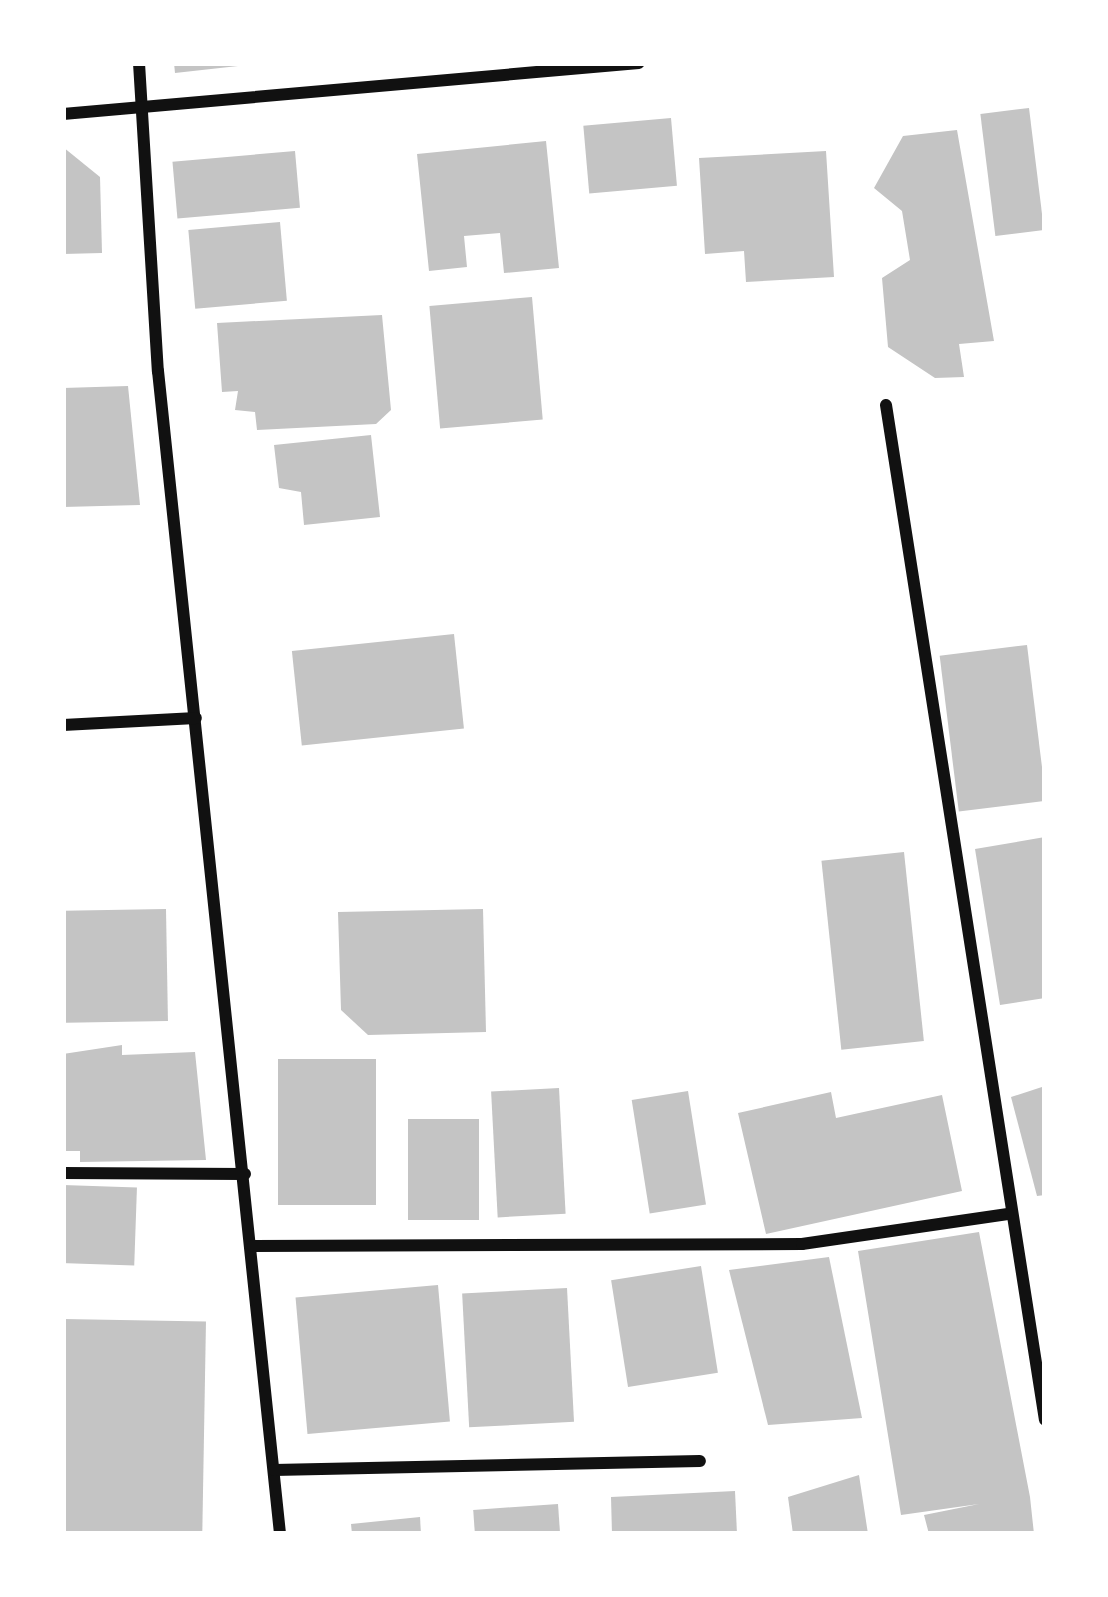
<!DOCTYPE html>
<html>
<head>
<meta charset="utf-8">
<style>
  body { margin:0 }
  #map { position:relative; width:1108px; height:1597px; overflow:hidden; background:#fff; font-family:Montserrat,sans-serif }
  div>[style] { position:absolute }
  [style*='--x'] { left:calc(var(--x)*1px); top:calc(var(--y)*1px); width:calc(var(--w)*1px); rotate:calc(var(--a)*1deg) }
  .building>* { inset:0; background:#c4c4c4; transform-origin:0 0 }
  .minor>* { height:12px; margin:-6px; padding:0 6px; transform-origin:6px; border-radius:6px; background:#111 }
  span { translate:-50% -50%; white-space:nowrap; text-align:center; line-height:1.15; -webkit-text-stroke:12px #fff; paint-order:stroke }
  .frame { position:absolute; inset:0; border:66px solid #fff; pointer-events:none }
</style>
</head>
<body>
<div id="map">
  <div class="building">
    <i style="clip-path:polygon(174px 63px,238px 63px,238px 66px,175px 73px)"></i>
    <i style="left:1029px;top:108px;width:123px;height:49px;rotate:83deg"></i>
    <i style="left:671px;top:118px;width:68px;height:88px;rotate:85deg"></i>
    <i style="clip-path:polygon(957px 130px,994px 341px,959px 344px,964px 377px,935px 378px,888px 347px,882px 278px,910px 260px,902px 211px,874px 188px,903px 136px)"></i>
    <i style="clip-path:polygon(546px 141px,559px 268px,504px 273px,500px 233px,464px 236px,467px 267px,429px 271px,417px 154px)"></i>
    <i style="clip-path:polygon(63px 147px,100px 177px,102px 253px,63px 254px)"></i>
    <i style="left:295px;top:151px;width:57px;height:123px;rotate:85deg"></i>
    <i style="clip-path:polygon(826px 151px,834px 277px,746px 282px,744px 251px,705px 254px,699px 158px)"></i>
    <i style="left:280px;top:222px;width:79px;height:92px;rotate:85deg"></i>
    <i style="left:532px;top:297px;width:123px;height:103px;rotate:85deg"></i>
    <i style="clip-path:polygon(382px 315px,391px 410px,376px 424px,257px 430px,255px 412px,235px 410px,238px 391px,222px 392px,217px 323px)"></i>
    <i style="clip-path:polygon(128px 386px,140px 505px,63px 507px,63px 388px)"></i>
    <i style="clip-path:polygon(371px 435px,380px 517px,304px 525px,301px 492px,279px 488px,274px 445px)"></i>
    <i style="left:454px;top:634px;width:95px;height:163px;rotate:84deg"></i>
    <i style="left:1027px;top:645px;width:157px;height:88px;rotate:83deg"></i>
    <i style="clip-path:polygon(1045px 837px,1045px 998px,1000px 1005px,975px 849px)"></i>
    <i style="left:904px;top:852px;width:190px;height:83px;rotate:84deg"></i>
    <i style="left:166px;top:909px;width:112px;height:102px;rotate:89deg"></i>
    <i style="clip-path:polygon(483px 909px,486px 1032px,368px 1035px,341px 1010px,338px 912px)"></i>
    <i style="clip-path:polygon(122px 1045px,122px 1055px,195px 1052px,206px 1160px,80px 1162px,80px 1151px,63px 1151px,63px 1054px)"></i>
    <i style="left:376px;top:1059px;width:146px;height:98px;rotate:90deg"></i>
    <i style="clip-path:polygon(1045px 1086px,1045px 1195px,1037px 1196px,1011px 1097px)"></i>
    <i style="left:559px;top:1088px;width:126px;height:68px;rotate:87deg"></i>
    <i style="left:688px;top:1091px;width:115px;height:57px;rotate:81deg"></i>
    <i style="clip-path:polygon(831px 1092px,836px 1118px,942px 1095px,962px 1191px,766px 1234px,738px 1113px)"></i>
    <i style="left:479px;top:1119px;width:101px;height:71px;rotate:90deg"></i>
    <i style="left:63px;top:1185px;width:74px;height:78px;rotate:2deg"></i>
    <i style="clip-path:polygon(979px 1232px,1030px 1497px,1034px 1534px,929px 1534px,924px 1515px,979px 1504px,901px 1515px,858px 1251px)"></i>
    <i style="clip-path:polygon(829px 1257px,862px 1418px,768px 1425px,729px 1270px)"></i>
    <i style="left:701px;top:1266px;width:108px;height:91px;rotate:81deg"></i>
    <i style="left:438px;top:1285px;width:137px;height:143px;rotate:85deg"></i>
    <i style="left:567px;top:1288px;width:134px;height:105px;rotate:87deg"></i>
    <i style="left:63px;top:1319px;width:143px;height:215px;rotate:1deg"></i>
    <i style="clip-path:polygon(859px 1475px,868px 1534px,793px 1534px,788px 1497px)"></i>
    <i style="clip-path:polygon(735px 1491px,737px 1534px,612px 1534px,611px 1497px)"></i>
    <i style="left:558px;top:1504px;width:30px;height:85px;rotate:86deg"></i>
    <i style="clip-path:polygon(420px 1517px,421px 1534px,352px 1534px,351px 1524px)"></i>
  </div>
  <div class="minor">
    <i style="--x:139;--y:63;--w:309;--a:86.5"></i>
    <i style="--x:158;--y:371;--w:1169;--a:84.01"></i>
    <i style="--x:63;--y:114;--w:578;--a:-5.06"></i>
    <i style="--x:886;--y:405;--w:1027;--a:81.1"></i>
    <i style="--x:63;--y:725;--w:133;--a:-3"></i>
    <i style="--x:63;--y:1173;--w:182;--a:0.3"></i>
    <i style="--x:253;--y:1246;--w:549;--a:-0.21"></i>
    <i style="--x:802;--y:1244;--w:208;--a:-8.3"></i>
    <i style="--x:274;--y:1470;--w:426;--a:-1.2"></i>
  </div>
  <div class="frame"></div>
</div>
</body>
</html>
